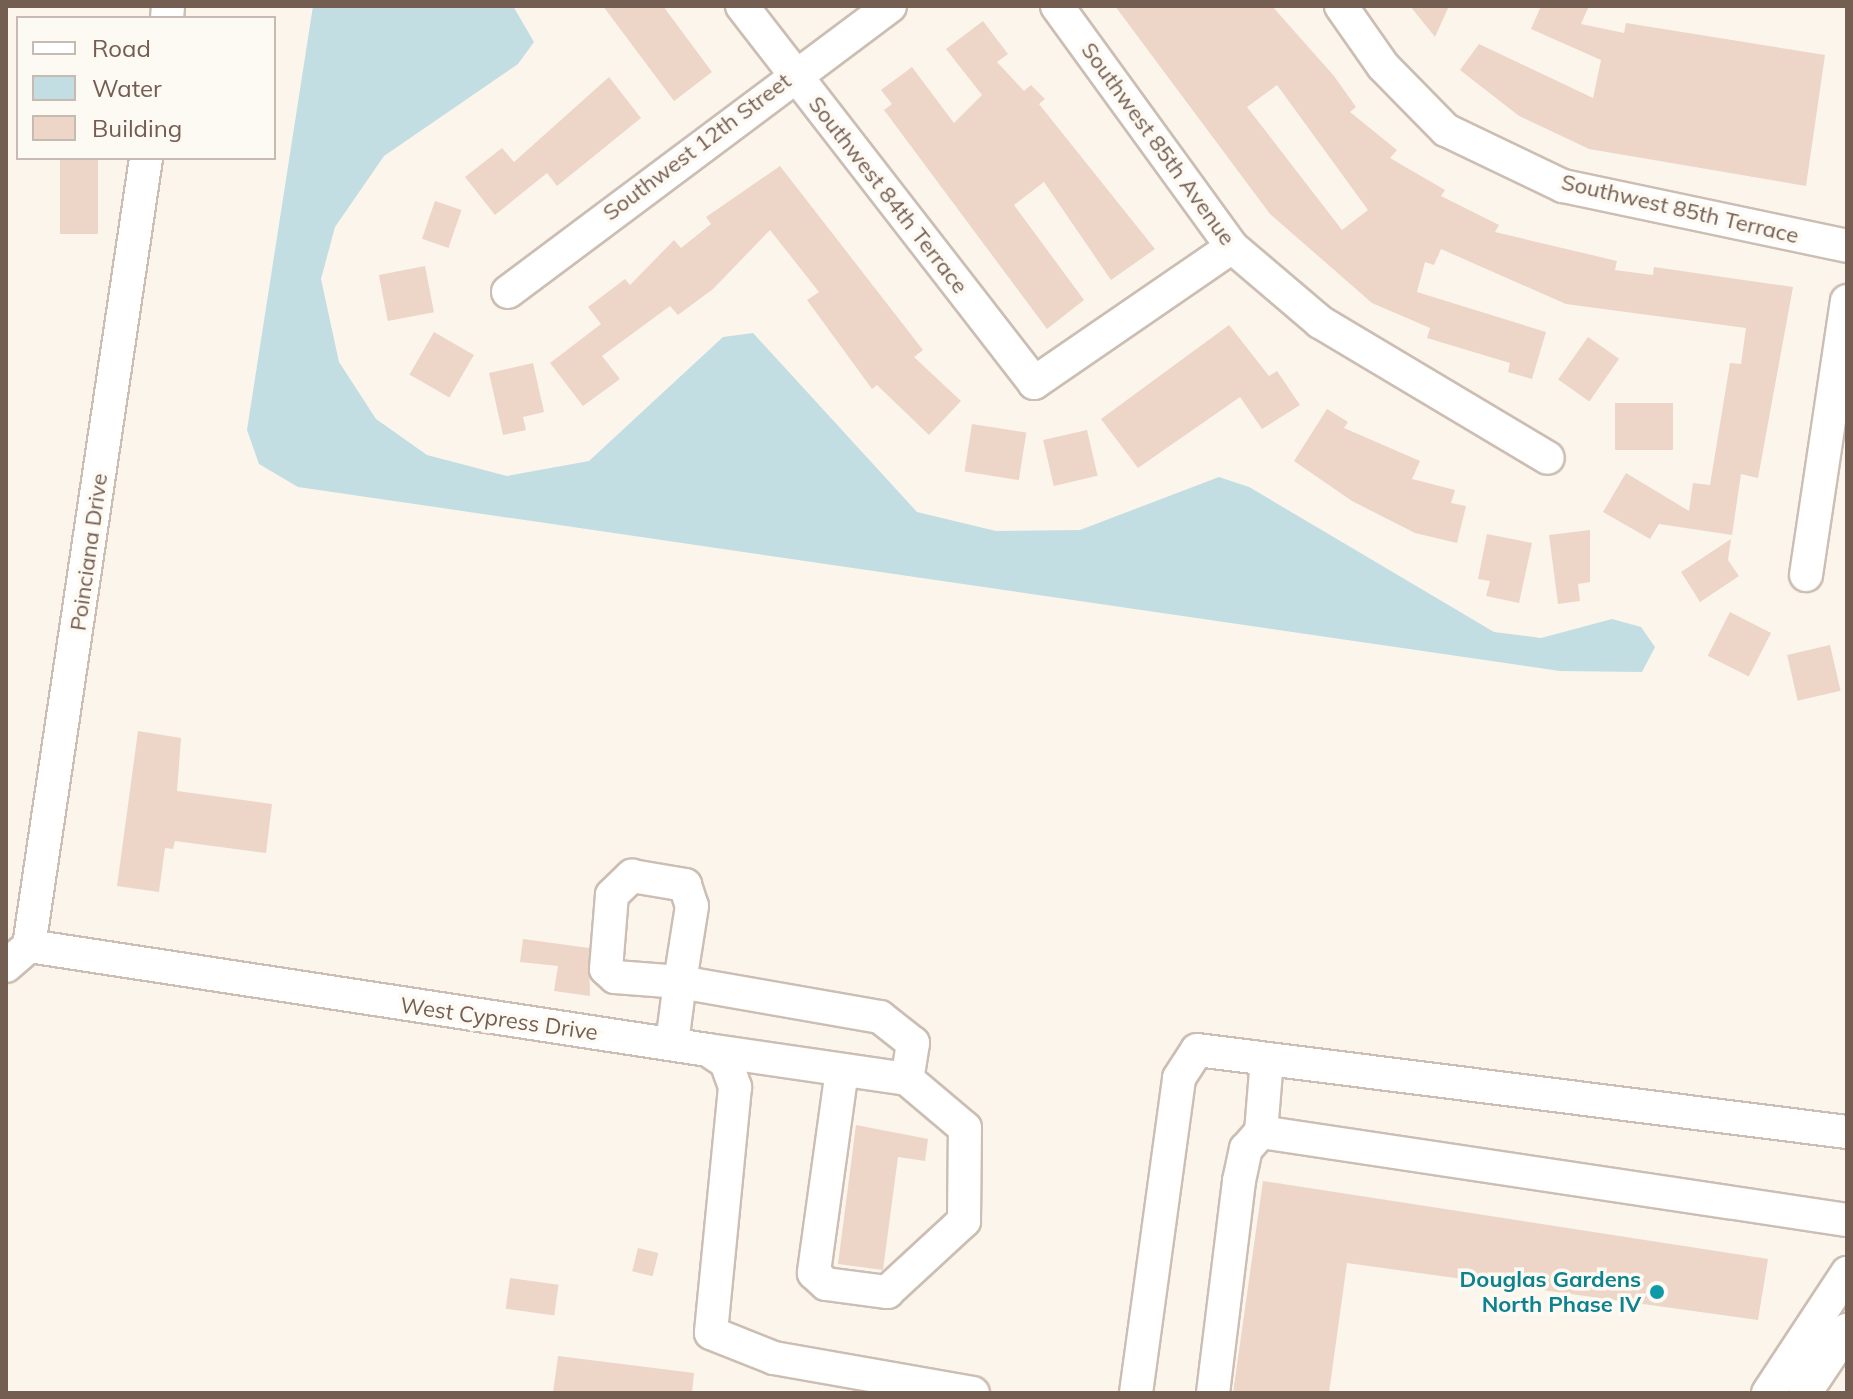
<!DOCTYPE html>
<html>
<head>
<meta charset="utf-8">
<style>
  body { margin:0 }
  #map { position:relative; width:1853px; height:1399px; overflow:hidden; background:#fbf5ec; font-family:Mulish,sans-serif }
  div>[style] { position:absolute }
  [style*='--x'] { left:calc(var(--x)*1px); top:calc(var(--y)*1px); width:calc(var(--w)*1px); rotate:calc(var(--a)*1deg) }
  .water>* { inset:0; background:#c2dee3 }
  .building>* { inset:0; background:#edd6c7; transform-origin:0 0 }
  .roads { filter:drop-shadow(2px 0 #ccbeb3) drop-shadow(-2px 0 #ccbeb3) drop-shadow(0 2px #ccbeb3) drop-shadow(0 -2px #ccbeb3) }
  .minor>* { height:32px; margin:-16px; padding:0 16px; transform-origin:16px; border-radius:16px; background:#fff }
  .dots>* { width:22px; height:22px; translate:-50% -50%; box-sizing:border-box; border:4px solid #fdf9f3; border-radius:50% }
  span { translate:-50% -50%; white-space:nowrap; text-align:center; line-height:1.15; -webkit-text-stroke:7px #fdf9f3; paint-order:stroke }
  .street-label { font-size:22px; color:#745d51 }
  .culture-label { font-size:22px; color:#0d838f; font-weight:700 }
  .right { translate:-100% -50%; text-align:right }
  .frame { position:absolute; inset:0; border:8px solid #745d51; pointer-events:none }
  .legend { position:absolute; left:16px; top:16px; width:260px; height:144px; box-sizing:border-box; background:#fdf9f3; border:2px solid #c6bbb2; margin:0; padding:10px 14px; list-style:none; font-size:24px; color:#745d51 }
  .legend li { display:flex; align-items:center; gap:16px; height:40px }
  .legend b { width:40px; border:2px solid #c6bbb2 }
</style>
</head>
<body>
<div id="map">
  <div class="water">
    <i style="clip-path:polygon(313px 6px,513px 6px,534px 42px,518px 64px,384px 156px,335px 227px,321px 279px,339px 362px,376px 419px,427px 455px,507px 476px,589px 461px,723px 337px,753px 333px,917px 512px,996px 531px,1080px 530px,1219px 477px,1249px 487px,1494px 632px,1541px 638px,1612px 619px,1641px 627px,1655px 647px,1642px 672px,1560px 671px,298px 487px,259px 464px,247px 430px)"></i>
  </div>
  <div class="building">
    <i style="clip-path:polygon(603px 6px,663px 6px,712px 72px,674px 101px)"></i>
    <i style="clip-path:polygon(evenodd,1115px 6px,1272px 6px,1334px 76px,1356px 107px,1350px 112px,1397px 150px,1390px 158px,1445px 190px,1441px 196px,1499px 225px,1495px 232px,1617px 261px,1615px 270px,1653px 275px,1654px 267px,1793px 287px,1758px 478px,1741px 474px,1732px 535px,1659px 524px,1650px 539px,1603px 512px,1626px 473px,1689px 511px,1693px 483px,1710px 485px,1730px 363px,1741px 364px,1746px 328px,1566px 304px,1441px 249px,1434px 265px,1425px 262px,1417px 292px,1546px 332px,1532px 379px,1508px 372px,1510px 363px,1427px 338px,1430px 328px,1372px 303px,1270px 214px,1115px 6px,1277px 85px,1368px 210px,1342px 230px,1247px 107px,1277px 85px)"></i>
    <i style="clip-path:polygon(1410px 6px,1449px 6px,1435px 37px)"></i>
    <i style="clip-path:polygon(1541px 6px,1589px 6px,1581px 24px,1624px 33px,1626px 23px,1825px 55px,1806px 186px,1589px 149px,1519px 116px,1460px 70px,1479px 44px,1593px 98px,1601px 60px,1531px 29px)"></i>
    <i style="clip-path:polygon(983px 21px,1008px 54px,997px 62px,1024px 91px,1031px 85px,1045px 99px,1039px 104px,1155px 249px,1111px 280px,1044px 182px,1014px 205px,1084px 300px,1047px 329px,884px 110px,892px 104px,881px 90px,912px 67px,954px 123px,982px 95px,946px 49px)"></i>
    <i style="clip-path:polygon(609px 77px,641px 118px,557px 186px,547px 173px,495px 215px,465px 177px,502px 148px,514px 162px)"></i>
    <i style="left:60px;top:158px;width:38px;height:76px"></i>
    <i style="clip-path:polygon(780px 166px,923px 350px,914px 357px,961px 401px,929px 435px,877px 385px,872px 389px,807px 300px,819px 292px,770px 230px,713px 289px,678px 315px,670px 306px,602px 356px,620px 379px,583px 406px,550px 363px,601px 324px,588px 307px,625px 279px,630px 285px,674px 240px,681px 248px,711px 224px,706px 217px)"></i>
    <i style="left:435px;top:201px;width:28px;height:40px;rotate:19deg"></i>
    <i style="left:425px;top:266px;width:47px;height:47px;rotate:79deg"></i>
    <i style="clip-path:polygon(1229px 325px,1269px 376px,1277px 371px,1300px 405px,1262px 429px,1240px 397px,1138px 468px,1101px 419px)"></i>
    <i style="left:434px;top:332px;width:46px;height:49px;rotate:30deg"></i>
    <i style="left:1588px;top:337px;width:38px;height:52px;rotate:35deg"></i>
    <i style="clip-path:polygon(533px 363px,544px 412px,523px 417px,526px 430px,503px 435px,489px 373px)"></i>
    <i style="left:1615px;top:403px;width:58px;height:47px"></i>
    <i style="clip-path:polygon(1327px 409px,1348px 422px,1344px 428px,1420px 461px,1412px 479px,1455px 490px,1451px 503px,1466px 506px,1457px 543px,1415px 533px,1352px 501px,1294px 461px)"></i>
    <i style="left:972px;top:424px;width:55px;height:48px;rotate:9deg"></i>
    <i style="left:1087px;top:430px;width:47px;height:45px;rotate:77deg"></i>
    <i style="clip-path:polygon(1590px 530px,1590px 582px,1578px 584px,1580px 601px,1558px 604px,1549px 535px)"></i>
    <i style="clip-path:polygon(1487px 534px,1532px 543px,1519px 603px,1486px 596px,1490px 581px,1478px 579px)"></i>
    <i style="clip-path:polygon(1731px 539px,1728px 560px,1739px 576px,1700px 602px,1681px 572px)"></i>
    <i style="left:1730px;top:612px;width:46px;height:49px;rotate:27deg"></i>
    <i style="left:1830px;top:645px;width:47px;height:44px;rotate:77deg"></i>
    <i style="clip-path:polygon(138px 731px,181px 738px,177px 791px,272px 804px,266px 853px,175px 841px,173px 849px,165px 848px,159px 892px,117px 886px)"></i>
    <i style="clip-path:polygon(523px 939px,589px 948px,590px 996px,554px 991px,558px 966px,520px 962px)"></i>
    <i style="clip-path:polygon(856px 1125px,928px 1139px,925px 1161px,898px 1157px,883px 1270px,838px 1264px)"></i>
    <i style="clip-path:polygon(1263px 1181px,1768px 1259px,1758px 1320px,1347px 1263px,1329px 1393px,1233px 1393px)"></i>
    <i style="left:638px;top:1248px;width:21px;height:24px;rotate:14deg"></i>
    <i style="left:510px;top:1278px;width:49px;height:31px;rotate:8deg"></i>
    <i style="clip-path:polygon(558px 1356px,694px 1373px,692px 1393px,553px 1393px)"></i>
  </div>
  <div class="roads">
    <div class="minor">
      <i style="--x:742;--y:6;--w:477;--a:52.2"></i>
      <i style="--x:1034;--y:383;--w:240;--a:-34.5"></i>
      <i style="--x:1057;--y:6;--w:298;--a:54"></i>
      <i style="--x:1232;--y:247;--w:116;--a:40.4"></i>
      <i style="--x:1320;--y:322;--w:265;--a:30.8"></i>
      <i style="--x:1341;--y:6;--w:73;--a:55"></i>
      <i style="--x:1383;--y:66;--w:90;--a:45.5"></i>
      <i style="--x:1446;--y:130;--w:130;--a:25.6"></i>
      <i style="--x:1563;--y:186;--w:290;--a:11.9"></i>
      <i style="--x:167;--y:18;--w:12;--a:-85"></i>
      <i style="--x:508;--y:292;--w:477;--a:-36.8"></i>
      <i style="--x:1806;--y:575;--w:277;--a:-81.5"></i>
      <i style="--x:632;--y:876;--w:54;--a:9.6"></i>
      <i style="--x:685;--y:885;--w:22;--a:72"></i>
      <i style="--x:692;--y:906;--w:77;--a:99"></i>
      <i style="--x:680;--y:982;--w:65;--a:-175.6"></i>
      <i style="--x:615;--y:977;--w:12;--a:-138"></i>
      <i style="--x:606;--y:969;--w:74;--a:-85.4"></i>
      <i style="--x:612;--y:895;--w:28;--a:-44"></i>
      <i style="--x:29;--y:946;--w:687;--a:8.71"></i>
      <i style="--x:708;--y:1050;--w:22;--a:34"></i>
      <i style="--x:726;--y:1062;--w:27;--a:70"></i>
      <i style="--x:735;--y:1087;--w:247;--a:95.6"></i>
      <i style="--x:711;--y:1333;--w:68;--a:21.6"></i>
      <i style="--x:774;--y:1358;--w:202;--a:10"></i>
      <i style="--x:29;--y:946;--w:797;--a:-81.55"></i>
      <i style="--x:6;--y:966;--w:30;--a:-41"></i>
      <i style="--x:672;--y:1043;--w:62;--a:-82.5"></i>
      <i style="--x:680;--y:982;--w:203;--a:9.9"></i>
      <i style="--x:880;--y:1017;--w:42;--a:38.2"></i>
      <i style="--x:913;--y:1043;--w:36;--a:99"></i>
      <i style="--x:907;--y:1079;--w:201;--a:-171.7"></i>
      <i style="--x:842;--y:1070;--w:205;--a:97.9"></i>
      <i style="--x:814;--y:1273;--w:16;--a:43"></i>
      <i style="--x:826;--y:1284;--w:62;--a:7.5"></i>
      <i style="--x:887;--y:1292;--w:105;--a:-42.7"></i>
      <i style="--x:964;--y:1221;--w:93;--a:-89.4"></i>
      <i style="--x:965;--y:1128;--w:76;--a:-139.8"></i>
      <i style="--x:1261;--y:1132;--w:73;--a:-85.3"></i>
      <i style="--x:1136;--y:1393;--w:318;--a:-82.2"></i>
      <i style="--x:1179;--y:1078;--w:33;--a:-57"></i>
      <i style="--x:1197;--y:1050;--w:655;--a:7.19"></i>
      <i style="--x:1213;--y:1393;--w:214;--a:-83"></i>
      <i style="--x:1239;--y:1181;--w:33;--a:-78"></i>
      <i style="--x:1246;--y:1149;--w:23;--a:-49"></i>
      <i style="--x:1261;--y:1132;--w:593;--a:8.54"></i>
      <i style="--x:1768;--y:1393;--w:144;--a:-56.6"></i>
      <i style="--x:1805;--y:1393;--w:76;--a:-56.3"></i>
    </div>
  </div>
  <div class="dots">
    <i style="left:1657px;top:1292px;background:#0f9aa8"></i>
  </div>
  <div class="street-label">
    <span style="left:1158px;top:144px;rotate:54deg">Southwest 85th Avenue</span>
    <span style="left:697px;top:147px;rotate:-37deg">Southwest 12th Street</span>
    <span style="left:888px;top:195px;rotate:52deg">Southwest 84th Terrace</span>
    <span style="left:1680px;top:209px;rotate:13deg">Southwest 85th Terrace</span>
    <span style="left:89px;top:552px;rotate:-82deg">Poinciana Drive</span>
    <span style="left:499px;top:1019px;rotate:8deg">West Cypress Drive</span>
  </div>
  <div class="culture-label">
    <span class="right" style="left:1641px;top:1292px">Douglas Gardens<br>North Phase IV</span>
  </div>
  <div class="frame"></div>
  <ul class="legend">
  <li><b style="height:10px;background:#fff"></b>Road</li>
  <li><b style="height:22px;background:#c2dee3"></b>Water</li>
  <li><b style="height:22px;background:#edd6c7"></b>Building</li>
  </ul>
</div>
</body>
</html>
